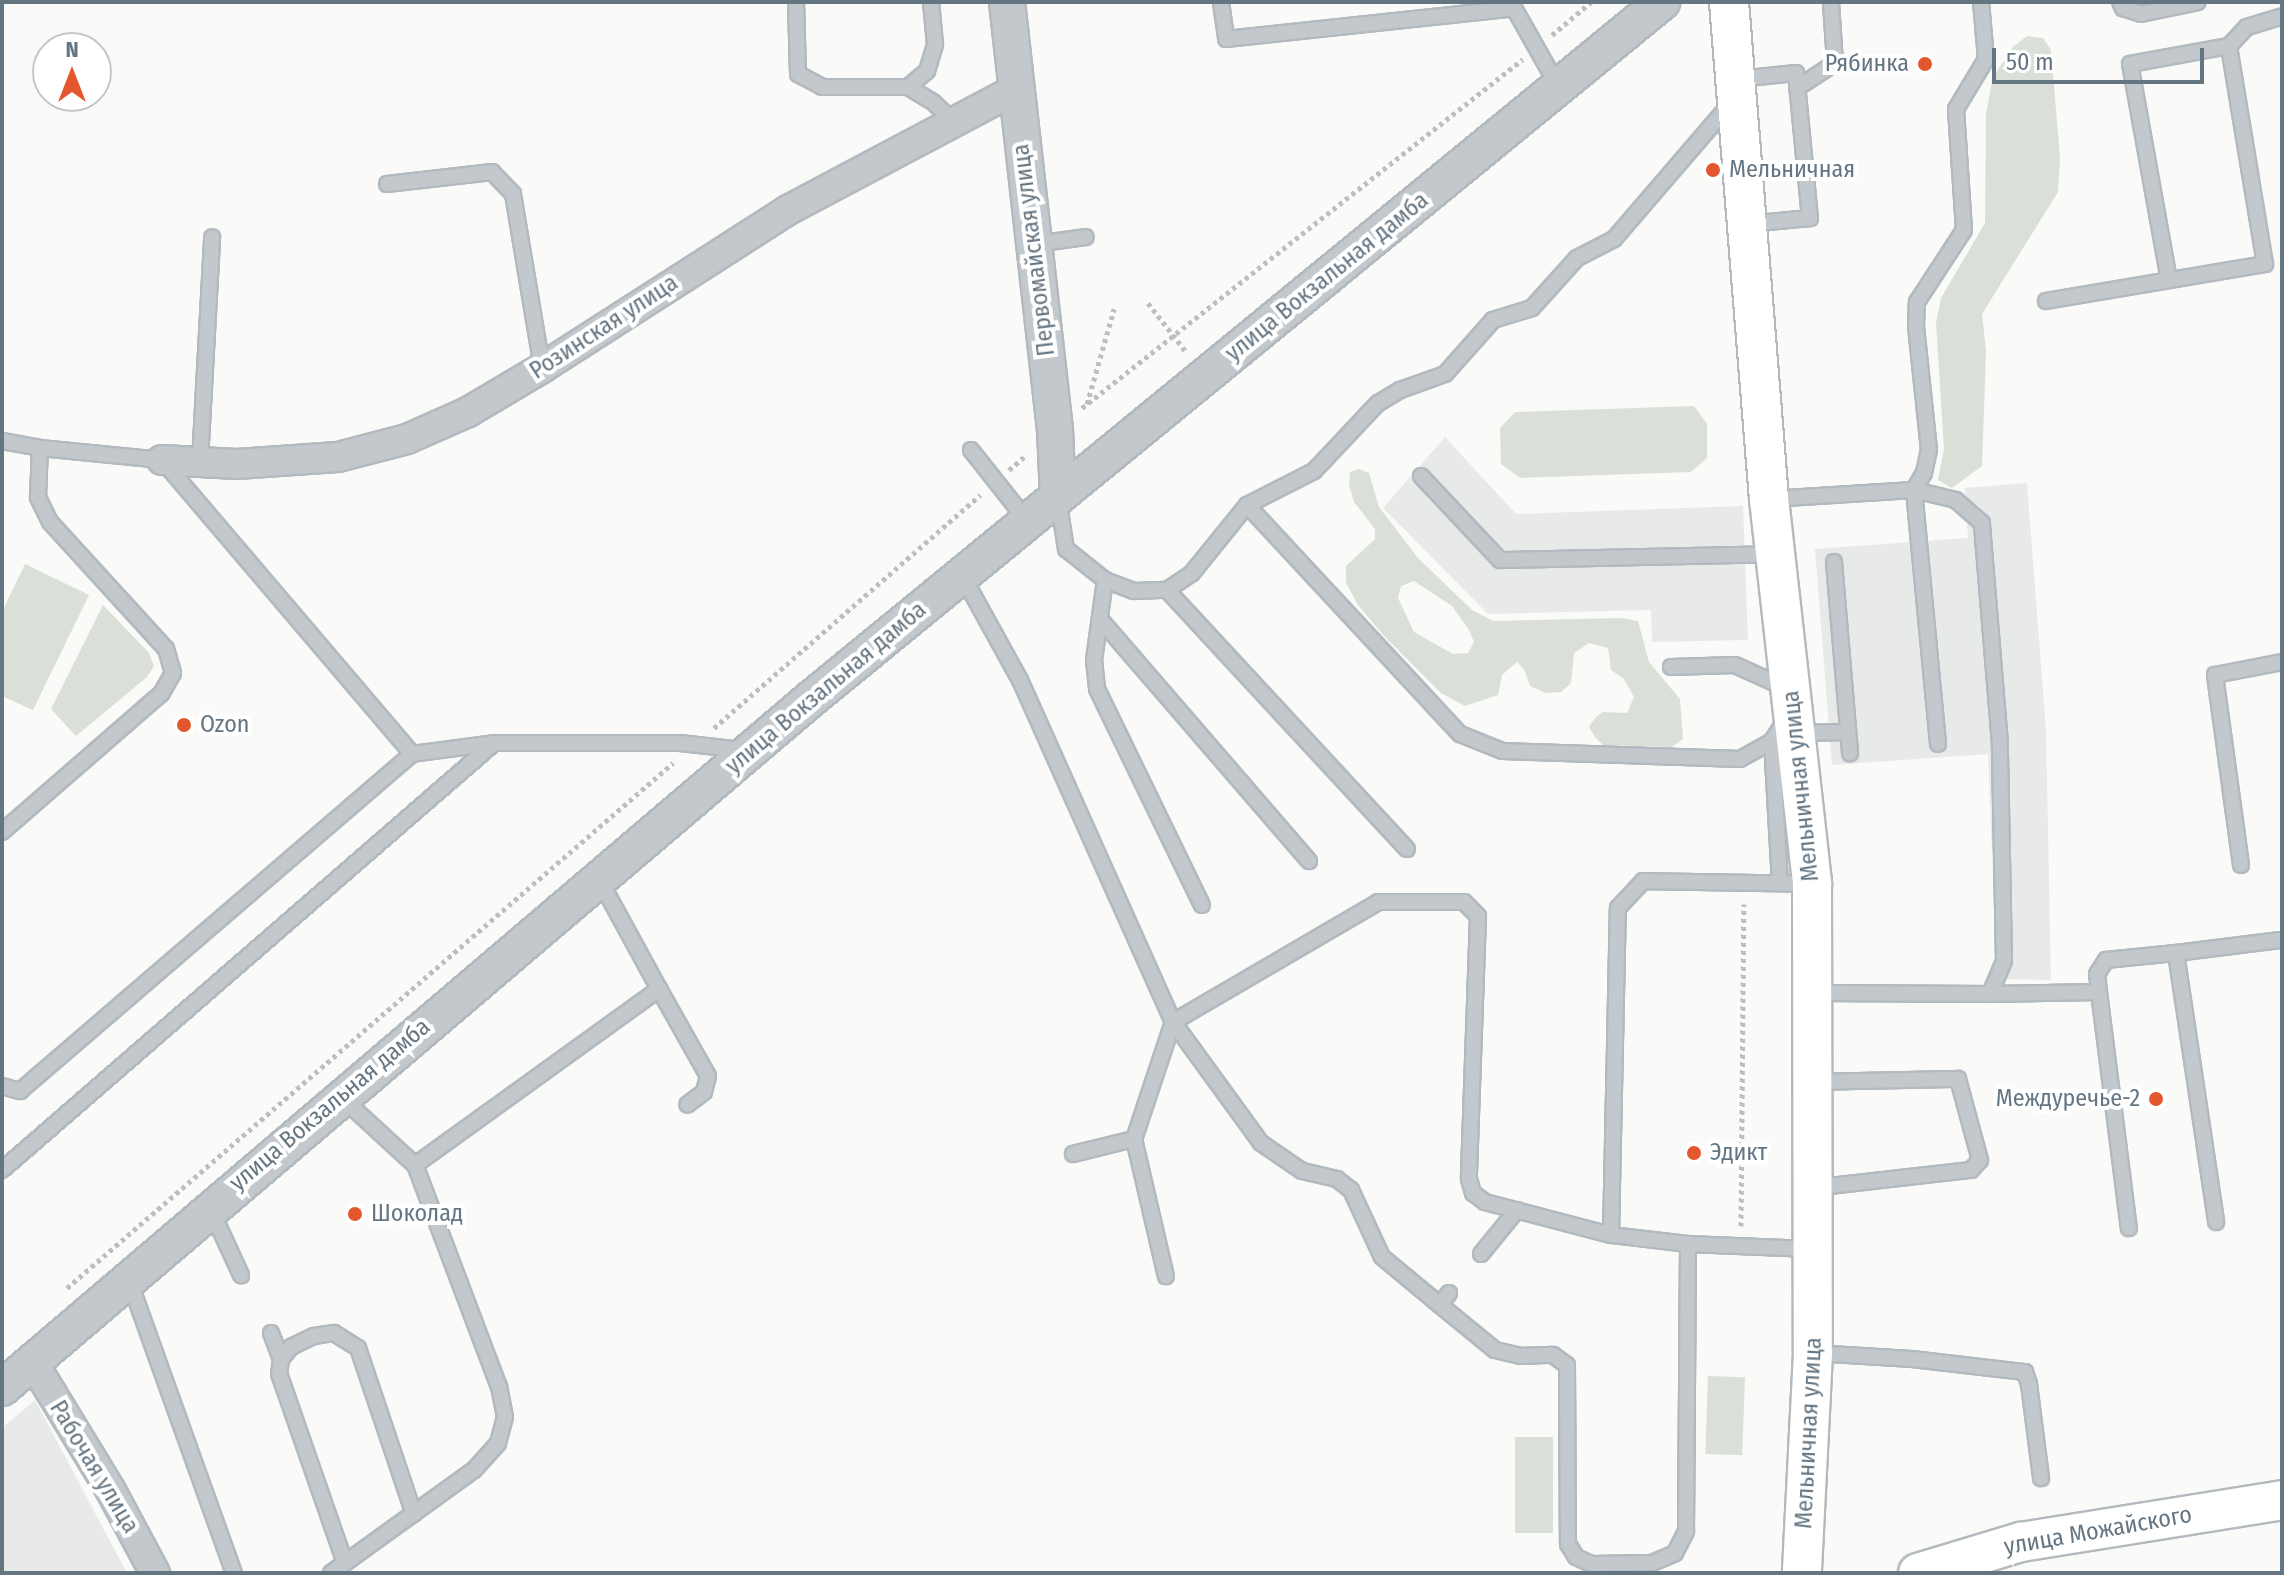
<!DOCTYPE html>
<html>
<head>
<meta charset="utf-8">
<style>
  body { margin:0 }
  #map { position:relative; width:2284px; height:1575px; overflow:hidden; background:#fafaf8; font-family:"Fira Sans Condensed",sans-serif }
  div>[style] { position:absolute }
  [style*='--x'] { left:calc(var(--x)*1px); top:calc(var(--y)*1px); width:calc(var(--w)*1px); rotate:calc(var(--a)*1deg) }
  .built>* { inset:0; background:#e8e9e9 }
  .green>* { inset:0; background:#dadfd7; transform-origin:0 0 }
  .path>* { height:5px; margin-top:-2.5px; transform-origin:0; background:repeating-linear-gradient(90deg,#bbbfc2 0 4px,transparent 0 8px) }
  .roads { filter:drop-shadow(2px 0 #b3babf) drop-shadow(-2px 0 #b3babf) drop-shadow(0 2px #b3babf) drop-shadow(0 -2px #b3babf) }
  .service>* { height:14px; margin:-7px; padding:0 7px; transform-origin:7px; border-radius:7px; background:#c3c8cc }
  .minor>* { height:28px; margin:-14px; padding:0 14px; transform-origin:14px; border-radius:14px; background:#c3c8cc }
  .tertiary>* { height:34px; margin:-17px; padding:0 17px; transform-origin:17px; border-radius:17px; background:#c3c8cc }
  .secondary>* { height:38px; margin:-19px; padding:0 19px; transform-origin:19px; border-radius:19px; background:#fff }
  .dots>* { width:22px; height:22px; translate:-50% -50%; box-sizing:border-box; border:4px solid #fff; border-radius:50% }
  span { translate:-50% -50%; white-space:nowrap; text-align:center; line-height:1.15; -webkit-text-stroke:8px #fff; paint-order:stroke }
  .poi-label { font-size:24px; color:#657683 }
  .right { translate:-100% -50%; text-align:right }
  .left { translate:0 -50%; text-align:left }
  .street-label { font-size:24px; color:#657683 }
  .frame { position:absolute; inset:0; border:4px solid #657683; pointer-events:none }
  .north { position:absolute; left:32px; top:32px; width:80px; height:80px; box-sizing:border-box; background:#fff; border:2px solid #c1c8cd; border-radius:50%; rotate:0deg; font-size:22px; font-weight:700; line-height:32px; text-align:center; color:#657683 }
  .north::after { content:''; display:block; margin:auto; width:28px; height:36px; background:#e4572e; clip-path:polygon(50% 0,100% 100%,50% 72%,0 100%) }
  .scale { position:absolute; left:1992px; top:48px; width:212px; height:36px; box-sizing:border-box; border:4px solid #657683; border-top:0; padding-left:10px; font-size:24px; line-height:28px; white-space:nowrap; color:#657683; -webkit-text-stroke:6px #fff; paint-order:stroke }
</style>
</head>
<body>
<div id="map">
  <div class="built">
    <i style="clip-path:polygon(1445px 437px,1516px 514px,1743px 506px,1748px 640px,1652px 642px,1651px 610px,1488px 614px,1383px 508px)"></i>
    <i style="clip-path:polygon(2027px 483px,2046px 730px,2051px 980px,1997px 979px,1988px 754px,1832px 765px,1815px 549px,1968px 538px,1965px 488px)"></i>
    <i style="clip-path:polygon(35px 1400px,127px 1573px,2px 1573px,2px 1428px)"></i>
  </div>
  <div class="green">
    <i style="clip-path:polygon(2027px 36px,2043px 38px,2051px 50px,2060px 159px,2058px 192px,1982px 314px,1986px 351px,1982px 466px,1952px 488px,1938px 480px,1944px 449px,1936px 323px,1941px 298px,1985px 223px,1986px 113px,1993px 77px,2013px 47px)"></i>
    <i style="clip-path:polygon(1694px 406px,1707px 424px,1707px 458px,1691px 472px,1520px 478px,1501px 464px,1500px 428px,1515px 412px)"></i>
    <i style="clip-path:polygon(evenodd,1359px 469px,1369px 473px,1379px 507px,1418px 558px,1472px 610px,1493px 621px,1620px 618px,1638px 621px,1649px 662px,1680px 699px,1683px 739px,1672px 747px,1603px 745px,1595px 737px,1589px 727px,1596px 717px,1603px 712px,1627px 713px,1634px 697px,1624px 679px,1611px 670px,1608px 648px,1589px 643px,1574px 653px,1571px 683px,1561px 692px,1546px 693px,1530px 686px,1524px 669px,1517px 662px,1502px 675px,1498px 695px,1465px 706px,1441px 693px,1385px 637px,1358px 605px,1346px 583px,1346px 566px,1375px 539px,1375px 529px,1354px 502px,1349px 485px,1350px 472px,1359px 469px,1414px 581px,1452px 606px,1469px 630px,1474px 642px,1468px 653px,1453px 654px,1414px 632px,1398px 598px,1401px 586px,1414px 581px)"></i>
    <i style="clip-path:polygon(25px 564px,89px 595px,33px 710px,2px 696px,2px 612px)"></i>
    <i style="clip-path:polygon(103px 605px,149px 653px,154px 666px,147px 677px,76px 736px,51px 709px)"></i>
    <i style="left:1708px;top:1376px;width:37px;height:78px;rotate:2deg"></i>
    <i style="left:1515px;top:1437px;width:38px;height:96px"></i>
  </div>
  <div class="path">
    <i style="--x:1552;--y:35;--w:51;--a:-40.2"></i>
    <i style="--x:1148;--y:303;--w:63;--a:52"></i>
    <i style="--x:1087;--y:404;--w:99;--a:-74.1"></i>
    <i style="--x:1082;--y:408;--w:562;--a:-38.36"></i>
    <i style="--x:1009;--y:470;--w:23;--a:-41"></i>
    <i style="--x:714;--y:728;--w:354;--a:-41.2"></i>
    <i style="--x:1741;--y:1226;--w:322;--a:-89.5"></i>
    <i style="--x:67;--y:1288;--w:802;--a:-40.9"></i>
  </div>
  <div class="roads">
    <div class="service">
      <i style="--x:796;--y:2;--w:72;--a:88.4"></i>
      <i style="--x:798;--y:74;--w:27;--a:28"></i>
      <i style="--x:822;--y:87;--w:86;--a:0"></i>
      <i style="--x:908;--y:87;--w:29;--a:31"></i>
      <i style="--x:933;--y:102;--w:28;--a:44"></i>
      <i style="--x:1221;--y:2;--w:37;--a:82"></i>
      <i style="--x:1226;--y:39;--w:290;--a:-6.1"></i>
      <i style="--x:1514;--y:8;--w:90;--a:60.6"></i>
      <i style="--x:2120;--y:2;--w:7;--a:63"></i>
      <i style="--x:2123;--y:8;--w:19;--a:18"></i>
      <i style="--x:2141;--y:14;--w:58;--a:-11.9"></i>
      <i style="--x:1738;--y:79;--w:58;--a:-5.9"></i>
      <i style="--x:1796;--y:73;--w:146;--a:84.5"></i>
      <i style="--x:1810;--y:218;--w:63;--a:174.6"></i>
      <i style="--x:908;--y:87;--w:25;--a:-40"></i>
      <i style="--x:927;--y:71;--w:28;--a:-73"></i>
      <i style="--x:935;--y:44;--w:42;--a:-95.4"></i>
      <i style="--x:1797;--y:88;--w:45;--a:-33.3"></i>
      <i style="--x:1835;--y:63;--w:61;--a:-93.8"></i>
      <i style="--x:1731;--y:103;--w:179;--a:130.7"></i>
      <i style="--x:1614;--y:239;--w:42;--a:152.8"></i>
      <i style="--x:1577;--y:258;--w:67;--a:132"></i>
      <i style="--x:1532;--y:308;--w:41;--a:162.9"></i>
      <i style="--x:1493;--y:320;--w:72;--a:131.6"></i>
      <i style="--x:1445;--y:374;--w:48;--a:160.4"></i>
      <i style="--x:1400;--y:390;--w:26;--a:149"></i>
      <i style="--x:1378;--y:403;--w:93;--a:133.3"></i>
      <i style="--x:1314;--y:471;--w:75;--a:153.1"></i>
      <i style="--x:1247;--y:505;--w:313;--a:47.1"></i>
      <i style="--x:1460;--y:734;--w:45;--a:22"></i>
      <i style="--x:1502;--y:751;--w:238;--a:1.9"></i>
      <i style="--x:1740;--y:759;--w:37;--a:-29"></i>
      <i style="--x:1772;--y:741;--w:24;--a:-57"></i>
      <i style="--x:387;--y:184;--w:106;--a:-6.5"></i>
      <i style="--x:492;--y:172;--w:30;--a:46"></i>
      <i style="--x:513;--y:194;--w:176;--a:80.5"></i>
      <i style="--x:1035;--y:244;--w:51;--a:-7.8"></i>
      <i style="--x:2169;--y:280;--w:219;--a:-100.2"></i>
      <i style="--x:2130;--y:64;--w:101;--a:-10.3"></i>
      <i style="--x:2229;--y:46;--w:26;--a:-47"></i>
      <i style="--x:2247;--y:27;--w:37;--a:-17"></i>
      <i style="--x:2046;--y:301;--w:222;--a:-9.6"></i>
      <i style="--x:2265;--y:264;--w:221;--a:-99.4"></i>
      <i style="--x:2;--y:441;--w:39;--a:10"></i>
      <i style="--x:40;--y:448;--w:123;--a:5.6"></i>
      <i style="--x:162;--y:460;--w:386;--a:49.6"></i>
      <i style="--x:971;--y:450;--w:92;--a:51.6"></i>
      <i style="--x:200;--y:462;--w:225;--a:-86.9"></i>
      <i style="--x:1421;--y:476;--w:115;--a:46.8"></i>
      <i style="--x:1500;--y:560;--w:275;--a:-1.2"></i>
      <i style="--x:1058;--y:498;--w:52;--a:81.1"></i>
      <i style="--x:1066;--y:549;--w:50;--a:38.5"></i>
      <i style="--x:1105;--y:580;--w:31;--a:21"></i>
      <i style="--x:1134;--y:591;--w:33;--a:-2"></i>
      <i style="--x:1167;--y:590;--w:30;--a:-34"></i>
      <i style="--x:1192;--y:573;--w:87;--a:-51"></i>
      <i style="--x:1770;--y:499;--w:144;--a:-3.6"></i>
      <i style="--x:1914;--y:490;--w:20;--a:-60"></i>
      <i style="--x:1924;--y:473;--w:24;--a:-78"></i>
      <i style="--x:1929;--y:450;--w:125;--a:-96"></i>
      <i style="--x:1916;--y:326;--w:24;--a:-88"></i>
      <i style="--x:1917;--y:302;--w:86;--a:-56.9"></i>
      <i style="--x:1964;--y:230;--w:121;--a:-93.8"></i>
      <i style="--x:1956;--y:109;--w:58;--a:-59"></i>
      <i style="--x:1986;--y:59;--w:57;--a:-95"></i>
      <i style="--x:1834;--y:562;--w:192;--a:85.2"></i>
      <i style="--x:962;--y:575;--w:120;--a:61.1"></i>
      <i style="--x:1020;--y:680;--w:375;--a:65.9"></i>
      <i style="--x:1173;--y:1022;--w:123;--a:108.4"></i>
      <i style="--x:1134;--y:1139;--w:141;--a:76.9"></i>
      <i style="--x:1105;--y:580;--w:81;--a:97.8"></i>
      <i style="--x:1094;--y:660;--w:29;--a:84"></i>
      <i style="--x:1097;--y:689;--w:240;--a:64.1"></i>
      <i style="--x:1167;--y:590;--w:353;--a:47.2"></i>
      <i style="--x:1100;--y:619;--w:320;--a:49.2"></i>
      <i style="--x:1671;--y:667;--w:64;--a:-1.8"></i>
      <i style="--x:1735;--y:665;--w:56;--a:24.3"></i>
      <i style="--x:1796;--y:733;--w:52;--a:-1.1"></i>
      <i style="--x:1772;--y:741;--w:142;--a:86.8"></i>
      <i style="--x:2;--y:832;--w:211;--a:-41"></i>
      <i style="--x:161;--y:694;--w:24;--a:-60"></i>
      <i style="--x:173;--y:673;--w:25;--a:-106"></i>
      <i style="--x:166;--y:649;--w:172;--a:-132.4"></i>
      <i style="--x:50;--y:522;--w:28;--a:-116"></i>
      <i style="--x:38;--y:497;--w:49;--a:-87.7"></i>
      <i style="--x:2241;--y:865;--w:192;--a:-97.8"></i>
      <i style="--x:2215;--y:675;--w:68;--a:-11"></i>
      <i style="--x:2176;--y:953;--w:105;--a:-7.1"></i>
      <i style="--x:659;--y:989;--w:100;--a:60.6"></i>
      <i style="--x:708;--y:1076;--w:16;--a:104"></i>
      <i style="--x:704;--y:1092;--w:21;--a:143"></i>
      <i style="--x:2099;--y:992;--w:18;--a:-96"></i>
      <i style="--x:2097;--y:974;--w:17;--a:-57"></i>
      <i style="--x:2106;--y:960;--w:70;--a:-5.7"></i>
      <i style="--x:2176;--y:953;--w:272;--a:81.5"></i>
      <i style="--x:1815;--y:993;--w:175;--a:0.3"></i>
      <i style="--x:1990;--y:994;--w:36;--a:-67"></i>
      <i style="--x:2004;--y:961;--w:217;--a:-91.1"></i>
      <i style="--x:2000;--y:744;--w:222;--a:-94.7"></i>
      <i style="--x:1982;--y:523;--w:35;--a:-139"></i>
      <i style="--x:1956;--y:500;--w:43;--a:-166.6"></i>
      <i style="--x:1914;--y:490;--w:255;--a:84.6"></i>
      <i style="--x:1990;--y:994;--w:109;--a:-1.1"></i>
      <i style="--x:2099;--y:992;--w:238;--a:82.8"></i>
      <i style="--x:2;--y:1086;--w:19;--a:16"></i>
      <i style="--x:20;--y:1091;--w:517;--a:-40.69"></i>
      <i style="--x:412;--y:754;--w:83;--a:-7.6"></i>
      <i style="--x:1073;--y:1154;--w:63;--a:-13.8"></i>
      <i style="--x:415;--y:1165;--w:301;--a:-35.8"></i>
      <i style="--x:659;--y:989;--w:125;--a:-118.6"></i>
      <i style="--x:2;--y:1170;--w:651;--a:-40.95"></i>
      <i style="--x:494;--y:743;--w:186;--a:0"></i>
      <i style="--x:680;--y:743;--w:62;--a:6.4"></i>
      <i style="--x:1812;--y:1188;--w:160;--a:-6.5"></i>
      <i style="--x:1971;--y:1170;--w:13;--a:-48"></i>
      <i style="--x:1980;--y:1160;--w:84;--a:-105.2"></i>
      <i style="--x:1958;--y:1079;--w:142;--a:178.8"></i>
      <i style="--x:211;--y:1210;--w:72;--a:65.2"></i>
      <i style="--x:1810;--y:1249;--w:122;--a:-177.7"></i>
      <i style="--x:1688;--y:1244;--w:78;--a:-173.3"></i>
      <i style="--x:1611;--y:1235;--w:327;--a:-88.8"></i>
      <i style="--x:1618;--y:908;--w:37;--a:-47"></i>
      <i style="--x:1643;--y:881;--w:168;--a:1"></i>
      <i style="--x:1481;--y:1254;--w:57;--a:-50.7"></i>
      <i style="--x:129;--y:1280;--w:311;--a:70.3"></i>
      <i style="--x:1449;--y:1293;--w:15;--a:127"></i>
      <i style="--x:1440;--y:1305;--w:75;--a:-140.4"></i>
      <i style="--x:1382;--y:1257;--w:74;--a:-114.8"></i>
      <i style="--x:1351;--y:1190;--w:18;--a:-142"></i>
      <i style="--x:1337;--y:1179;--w:36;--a:-167"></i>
      <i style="--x:1302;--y:1171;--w:50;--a:-145.7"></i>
      <i style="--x:1261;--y:1143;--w:150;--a:-126"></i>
      <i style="--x:1173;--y:1022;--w:238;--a:-30.3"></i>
      <i style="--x:1378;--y:902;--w:86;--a:0"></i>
      <i style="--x:1464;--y:902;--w:20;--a:45"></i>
      <i style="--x:1478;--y:916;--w:263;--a:92"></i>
      <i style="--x:1469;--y:1179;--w:15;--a:74"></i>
      <i style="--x:1473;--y:1193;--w:15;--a:37"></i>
      <i style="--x:1485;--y:1202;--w:130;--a:14.7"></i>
      <i style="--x:1440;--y:1305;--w:71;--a:39.3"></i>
      <i style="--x:1495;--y:1350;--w:26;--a:13"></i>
      <i style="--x:1520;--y:1356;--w:33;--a:-2"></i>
      <i style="--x:1553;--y:1355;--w:17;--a:36"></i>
      <i style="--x:1567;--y:1365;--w:179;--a:89.7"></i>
      <i style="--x:1568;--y:1544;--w:15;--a:58"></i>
      <i style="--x:1576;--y:1557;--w:17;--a:25"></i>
      <i style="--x:1591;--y:1564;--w:61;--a:-0.9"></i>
      <i style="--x:1652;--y:1563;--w:25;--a:-23"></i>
      <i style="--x:1675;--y:1553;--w:25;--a:-63"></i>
      <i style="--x:1686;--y:1531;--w:287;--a:-89.6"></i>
      <i style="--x:271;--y:1333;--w:28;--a:69"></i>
      <i style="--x:1814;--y:1353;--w:98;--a:3.5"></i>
      <i style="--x:1912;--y:1359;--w:114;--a:6.6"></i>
      <i style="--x:2025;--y:1372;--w:13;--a:72"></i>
      <i style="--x:2029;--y:1384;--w:95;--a:82.7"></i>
      <i style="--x:345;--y:1563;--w:200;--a:-109.2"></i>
      <i style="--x:279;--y:1374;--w:15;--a:-82"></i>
      <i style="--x:281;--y:1359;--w:16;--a:-50"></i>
      <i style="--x:291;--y:1347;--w:25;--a:-26"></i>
      <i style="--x:314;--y:1336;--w:20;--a:-9"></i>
      <i style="--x:334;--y:1333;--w:28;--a:32"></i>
      <i style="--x:358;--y:1348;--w:175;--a:71.4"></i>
      <i style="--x:331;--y:1573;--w:176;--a:-35.8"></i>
      <i style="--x:474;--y:1470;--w:36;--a:-48"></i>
      <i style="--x:498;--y:1443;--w:27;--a:-75"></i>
      <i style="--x:505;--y:1417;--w:31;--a:-101"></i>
      <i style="--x:499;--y:1387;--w:237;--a:-110.7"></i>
      <i style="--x:415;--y:1165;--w:100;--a:-137.4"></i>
    </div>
    <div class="minor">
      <i style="--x:162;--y:460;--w:75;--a:3.1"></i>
      <i style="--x:237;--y:464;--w:101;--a:-4"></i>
      <i style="--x:338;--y:457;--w:71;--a:-14.6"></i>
      <i style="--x:407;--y:439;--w:67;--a:-23.9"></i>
      <i style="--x:468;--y:412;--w:86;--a:-30.7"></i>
      <i style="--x:542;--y:368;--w:292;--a:-32.7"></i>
      <i style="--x:788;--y:210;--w:257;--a:-27.9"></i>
      <i style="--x:32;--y:1361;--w:152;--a:58.7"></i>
      <i style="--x:111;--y:1491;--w:93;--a:61.8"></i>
    </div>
    <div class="tertiary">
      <i style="--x:1007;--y:2;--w:430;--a:83.6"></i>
      <i style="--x:1055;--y:429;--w:68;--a:87.5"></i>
      <i style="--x:2;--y:1388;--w:1064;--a:-40.43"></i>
      <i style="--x:812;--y:698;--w:1099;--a:-39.31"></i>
    </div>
    <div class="secondary">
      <i style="--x:1729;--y:2;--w:499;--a:85.4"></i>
      <i style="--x:1769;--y:499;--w:387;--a:83.6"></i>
      <i style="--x:1812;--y:884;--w:469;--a:89.9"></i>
      <i style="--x:1813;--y:1353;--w:220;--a:92.9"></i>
      <i style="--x:1918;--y:1573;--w:108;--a:-16.8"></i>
      <i style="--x:2021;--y:1542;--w:264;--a:-9.1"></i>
    </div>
  </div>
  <div class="dots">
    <i style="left:1925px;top:64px;background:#e4572e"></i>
    <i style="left:1713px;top:170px;background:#e4572e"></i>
    <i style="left:184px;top:725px;background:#e4572e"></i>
    <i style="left:2156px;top:1099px;background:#e4572e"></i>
    <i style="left:1694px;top:1153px;background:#e4572e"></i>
    <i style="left:355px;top:1214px;background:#e4572e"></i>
  </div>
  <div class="poi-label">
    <span class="right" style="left:1909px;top:64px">Рябинка</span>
    <span class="left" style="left:1729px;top:170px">Мельничная</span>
    <span class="left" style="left:200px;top:725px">Ozon</span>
    <span class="right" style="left:2140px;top:1099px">Междуречье-2</span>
    <span class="left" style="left:1710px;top:1153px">Эдикт</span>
    <span class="left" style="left:371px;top:1214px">Шоколад</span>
  </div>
  <div class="street-label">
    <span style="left:1034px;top:250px;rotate:-97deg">Первомайская улица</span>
    <span style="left:1327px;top:277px;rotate:-39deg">улица Вокзальная дамба</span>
    <span style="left:604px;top:327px;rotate:-33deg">Розинская улица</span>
    <span style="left:826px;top:688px;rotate:-40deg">улица Вокзальная дамба</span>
    <span style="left:1801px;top:786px;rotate:-96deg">Мельничная улица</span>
    <span style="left:330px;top:1105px;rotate:-40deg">улица Вокзальная дамба</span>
    <span style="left:1809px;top:1433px;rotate:-87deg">Мельничная улица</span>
    <span style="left:94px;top:1467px;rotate:59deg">Рабочая улица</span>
    <span style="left:2098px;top:1531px;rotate:-10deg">улица Можайского</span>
  </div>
  <div class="frame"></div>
  <div class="north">N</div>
  <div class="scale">50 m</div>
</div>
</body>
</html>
